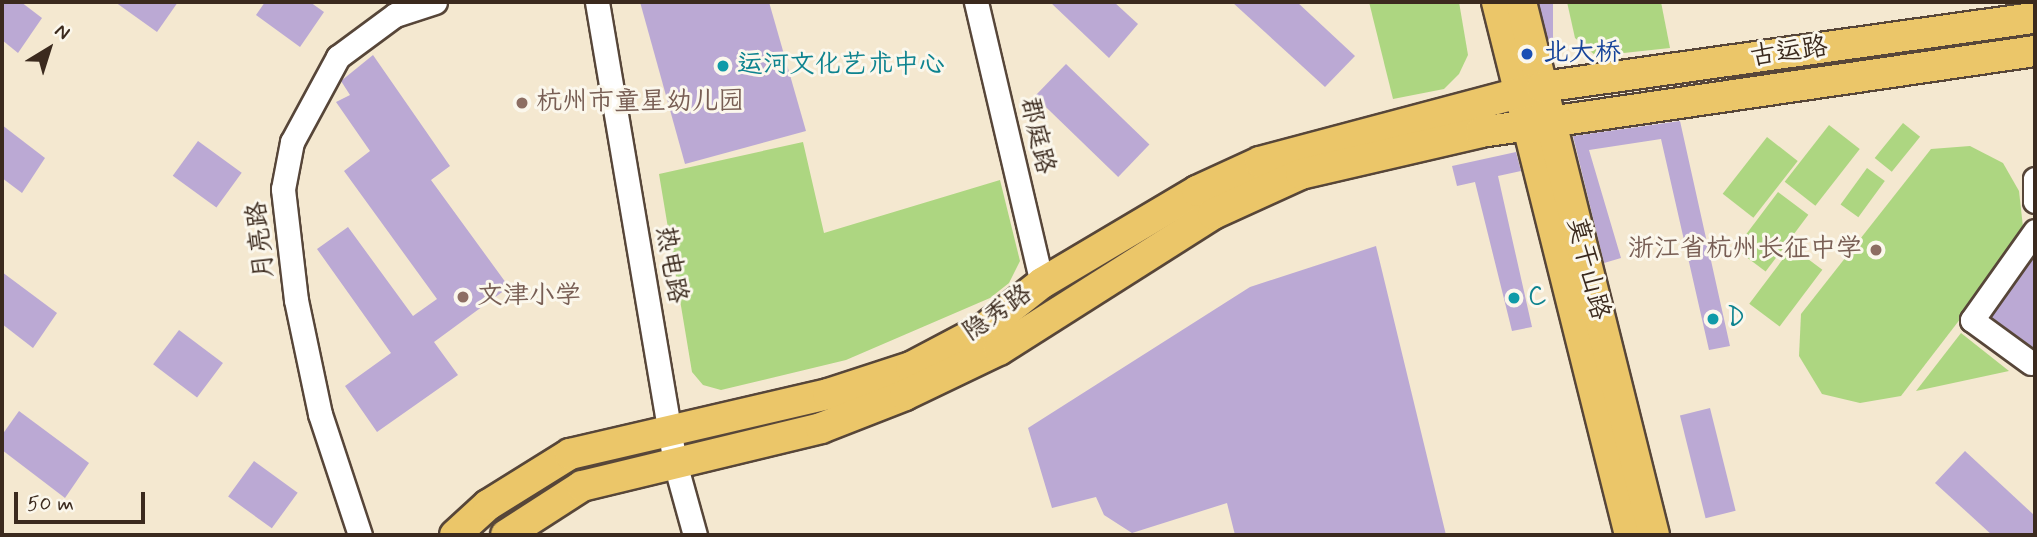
<!DOCTYPE html>
<html>
<head>
<meta charset="utf-8">
<style>
  body { margin:0 }
  #map { position:relative; width:2037px; height:537px; overflow:hidden; background:#f4e8d0; font-family:Mynerve,"LXGW WenKai TC",sans-serif }
  div>[style] { position:absolute }
  [style*='--x'] { left:calc(var(--x)*1px); top:calc(var(--y)*1px); width:calc(var(--w)*1px); rotate:calc(var(--a)*1deg) }
  .green>* { inset:0; background:#add681; transform-origin:0 0 }
  .building>* { inset:0; background:#bba9d4; transform-origin:0 0 }
  .roads { filter:drop-shadow(2px 0 #574639) drop-shadow(-2px 0 #574639) drop-shadow(0 2px #574639) drop-shadow(0 -2px #574639) }
  .minor>* { height:23px; margin:-11.5px; padding:0 11.5px; transform-origin:11.5px; border-radius:11.5px; background:#fff }
  .major>* { height:30px; margin:-15px; padding:0 15px; transform-origin:15px; border-radius:15px; background:#ebc669 }
  .dots>* { width:19px; height:19px; translate:-50% -50%; box-sizing:border-box; border:4px solid #fbf7ec; border-radius:50% }
  span { translate:-50% -50%; white-space:nowrap; text-align:center; line-height:1.15; -webkit-text-stroke:6px #fbf7ec; paint-order:stroke }
  .street-label { font-size:26px; color:#3b2a1e }
  .transit-label { font-size:26px; color:#164399 }
  .left { translate:0 -50%; text-align:left }
  .culture-label { font-size:26px; color:#0d838f }
  .education-label { font-size:26px; color:#785e54 }
  .right { translate:-100% -50%; text-align:right }
  .frame { position:absolute; inset:0; border:4px solid #3b2a1e; pointer-events:none }
  .north { position:absolute; left:14px; top:14px; width:70px; height:70px; -webkit-text-stroke:5px #fbf7ec; paint-order:stroke; rotate:38deg; font-size:19px; font-weight:700; line-height:28px; text-align:center; color:#3b2a1e }
  .north::after { content:''; display:block; margin:auto; width:24px; height:32px; background:#3b2a1e; clip-path:polygon(50% 0,100% 100%,50% 72%,0 100%) }
  .scale { position:absolute; left:14px; top:492px; width:131px; height:32px; box-sizing:border-box; border:4px solid #3b2a1e; border-top:0; padding-left:9px; font-size:21px; line-height:24px; white-space:nowrap; color:#3b2a1e; -webkit-text-stroke:5px #fbf7ec; paint-order:stroke }
</style>
</head>
<body>
<div id="map">
  <div class="green">
    <i style="clip-path:polygon(1369px 2px,1459px 2px,1468px 55px,1459px 74px,1444px 89px,1393px 99px)"></i>
    <i style="clip-path:polygon(1567px 2px,1661px 2px,1670px 48px,1596px 56px,1575px 38px)"></i>
    <i style="left:1903px;top:123px;width:22px;height:45px;rotate:39deg"></i>
    <i style="left:1829px;top:125px;width:39px;height:72px;rotate:38deg"></i>
    <i style="left:1767px;top:137px;width:39px;height:72px;rotate:38deg"></i>
    <i style="clip-path:polygon(803px 142px,824px 233px,1000px 180px,1020px 261px,1009px 283px,990px 298px,846px 360px,721px 390px,703px 385px,692px 372px,659px 174px)"></i>
    <i style="clip-path:polygon(1970px 146px,2003px 163px,2019px 191px,2024px 236px,1901px 396px,1860px 403px,1822px 394px,1799px 356px,1801px 314px,1931px 149px)"></i>
    <i style="left:1867px;top:168px;width:22px;height:45px;rotate:36deg"></i>
    <i style="left:1778px;top:192px;width:38px;height:71px;rotate:37deg"></i>
    <i style="left:1792px;top:247px;width:38px;height:71px;rotate:37deg"></i>
    <i style="clip-path:polygon(1961px 333px,2009px 371px,1916px 391px)"></i>
  </div>
  <div class="building">
    <i style="clip-path:polygon(2px 2px,21px 2px,42px 18px,18px 53px,2px 40px)"></i>
    <i style="clip-path:polygon(115px 2px,178px 2px,157px 32px)"></i>
    <i style="clip-path:polygon(265px 2px,310px 2px,324px 12px,300px 47px,256px 15px)"></i>
    <i style="clip-path:polygon(640px 2px,769px 2px,806px 131px,685px 164px)"></i>
    <i style="clip-path:polygon(1050px 2px,1114px 2px,1138px 24px,1109px 58px)"></i>
    <i style="clip-path:polygon(1232px 2px,1297px 2px,1355px 56px,1325px 87px)"></i>
    <i style="left:1539px;top:2px;width:14px;height:67px"></i>
    <i style="clip-path:polygon(373px 55px,450px 166px,431px 180px,509px 287px,434px 342px,458px 375px,377px 432px,345px 386px,391px 353px,317px 249px,348px 227px,413px 316px,437px 299px,344px 171px,370px 151px,336px 102px,350px 95px,341px 81px)"></i>
    <i style="left:1066px;top:64px;width:116px;height:45px;rotate:44deg"></i>
    <i style="clip-path:polygon(1680px 121px,1730px 346px,1709px 350px,1661px 139px,1589px 150px,1621px 258px,1604px 263px,1573px 136px)"></i>
    <i style="clip-path:polygon(2px 125px,45px 158px,22px 193px,2px 178px)"></i>
    <i style="left:198px;top:141px;width:54px;height:43px;rotate:36deg"></i>
    <i style="clip-path:polygon(1516px 152px,1521px 171px,1498px 176px,1532px 327px,1512px 331px,1475px 182px,1457px 186px,1452px 166px)"></i>
    <i style="clip-path:polygon(1376px 246px,1446px 535px,1235px 535px,1227px 503px,1132px 533px,1104px 515px,1096px 497px,1052px 508px,1028px 428px,1250px 287px)"></i>
    <i style="clip-path:polygon(2035px 255px,2035px 349px,1991px 317px)"></i>
    <i style="clip-path:polygon(2px 272px,57px 313px,33px 348px,2px 324px)"></i>
    <i style="left:179px;top:330px;width:55px;height:43px;rotate:37deg"></i>
    <i style="left:1710px;top:408px;width:106px;height:31px;rotate:76deg"></i>
    <i style="clip-path:polygon(19px 411px,89px 463px,65px 498px,2px 450px,2px 435px)"></i>
    <i style="clip-path:polygon(1965px 451px,2035px 516px,2035px 535px,1992px 535px,1935px 483px)"></i>
    <i style="left:254px;top:461px;width:54px;height:44px;rotate:36deg"></i>
  </div>
  <div class="roads">
    <div class="minor">
      <i style="--x:597;--y:2;--w:468;--a:80.4"></i>
      <i style="--x:675;--y:463;--w:75;--a:74.5"></i>
      <i style="--x:976;--y:2;--w:289;--a:76.8"></i>
      <i style="--x:2035;--y:179;--w:22;--a:90"></i>
      <i style="--x:2031;--y:363;--w:73;--a:-143.9"></i>
      <i style="--x:1972;--y:320;--w:109;--a:-54.7"></i>
      <i style="--x:360;--y:535;--w:127;--a:-108.3"></i>
      <i style="--x:320;--y:414;--w:116;--a:-101.9"></i>
      <i style="--x:296;--y:300;--w:112;--a:-96.7"></i>
      <i style="--x:283;--y:189;--w:48;--a:-79.2"></i>
      <i style="--x:292;--y:142;--w:97;--a:-61.6"></i>
      <i style="--x:338;--y:57;--w:71;--a:-36.4"></i>
      <i style="--x:395;--y:15;--w:42;--a:-18"></i>
    </div>
    <div class="major">
      <i style="--x:1497;--y:2;--w:549;--a:75.99"></i>
      <i style="--x:1521;--y:2;--w:549;--a:75.99"></i>
      <i style="--x:455;--y:535;--w:45;--a:-42.3"></i>
      <i style="--x:488;--y:505;--w:97;--a:-31.9"></i>
      <i style="--x:570;--y:454;--w:265;--a:-13.1"></i>
      <i style="--x:828;--y:394;--w:87;--a:-18"></i>
      <i style="--x:911;--y:367;--w:84;--a:-27.8"></i>
      <i style="--x:985;--y:328;--w:73;--a:-38.3"></i>
      <i style="--x:1042;--y:283;--w:180;--a:-30.7"></i>
      <i style="--x:1197;--y:191;--w:69;--a:-24.7"></i>
      <i style="--x:1260;--y:162;--w:292;--a:-14.9"></i>
      <i style="--x:1542;--y:87;--w:498;--a:-8"></i>
      <i style="--x:506;--y:535;--w:90;--a:-32.8"></i>
      <i style="--x:582;--y:486;--w:246;--a:-13.6"></i>
      <i style="--x:821;--y:428;--w:90;--a:-21.4"></i>
      <i style="--x:905;--y:395;--w:104;--a:-25.6"></i>
      <i style="--x:999;--y:350;--w:254;--a:-32.4"></i>
      <i style="--x:1213;--y:214;--w:97;--a:-24.4"></i>
      <i style="--x:1301;--y:174;--w:185;--a:-13.1"></i>
      <i style="--x:1481;--y:132;--w:560;--a:-8.32"></i>
    </div>
  </div>
  <div class="dots">
    <i style="left:1527px;top:54px;background:#1a4fb4"></i>
    <i style="left:723px;top:66px;background:#0f9aa8"></i>
    <i style="left:522px;top:103px;background:#8d6e63"></i>
    <i style="left:1876px;top:250px;background:#8d6e63"></i>
    <i style="left:463px;top:297px;background:#8d6e63"></i>
    <i style="left:1514px;top:298px;background:#0f9aa8"></i>
    <i style="left:1713px;top:319px;background:#0f9aa8"></i>
  </div>
  <div class="street-label">
    <span style="left:1789px;top:53px;rotate:-8deg">古运路</span>
    <span style="left:1036px;top:136px;rotate:77deg">郡庭路</span>
    <span style="left:262px;top:240px;rotate:-96deg">月亮路</span>
    <span style="left:670px;top:265px;rotate:80deg">热电路</span>
    <span style="left:1587px;top:269px;rotate:76deg">莫干山路</span>
    <span style="left:998px;top:314px;rotate:-35deg">隐秀路</span>
  </div>
  <div class="transit-label">
    <span class="left" style="left:1543px;top:54px">北大桥</span>
  </div>
  <div class="culture-label">
    <span class="left" style="left:737px;top:66px">运河文化艺术中心</span>
    <span class="left" style="left:1528px;top:298px">C</span>
    <span class="left" style="left:1727px;top:319px">D</span>
  </div>
  <div class="education-label">
    <span class="left" style="left:536px;top:103px">杭州市童星幼儿园</span>
    <span class="right" style="left:1862px;top:250px">浙江省杭州长征中学</span>
    <span class="left" style="left:477px;top:297px">文津小学</span>
  </div>
  <div class="frame"></div>
  <div class="north">N</div>
  <div class="scale">50 m</div>
</div>
</body>
</html>
